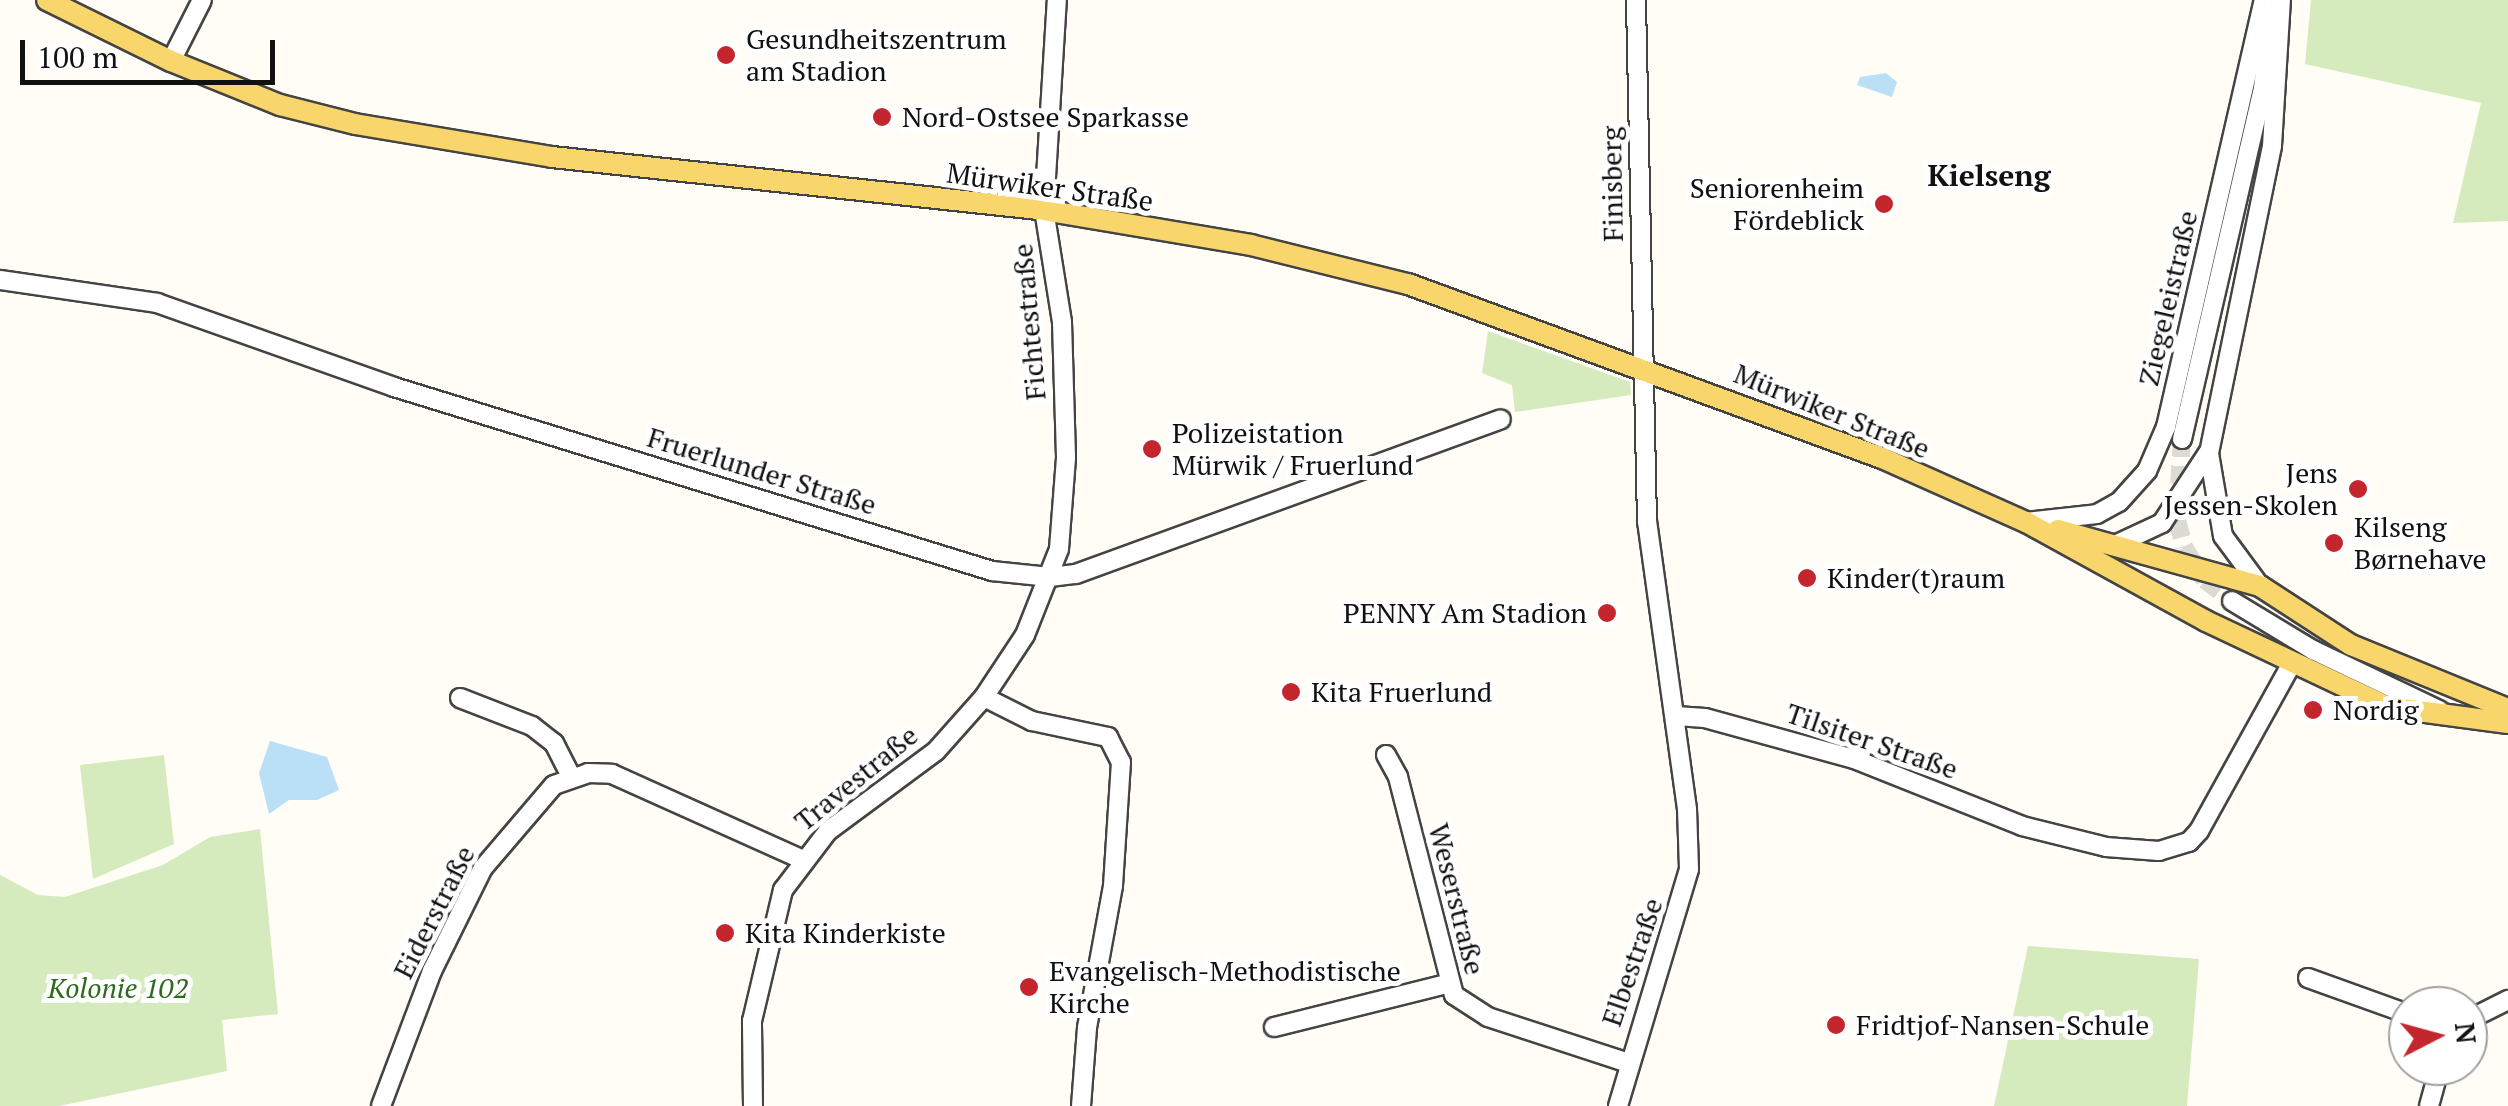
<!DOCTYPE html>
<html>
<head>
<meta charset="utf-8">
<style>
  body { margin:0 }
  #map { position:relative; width:2508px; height:1106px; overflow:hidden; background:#fffdf5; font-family:"PT Serif",serif }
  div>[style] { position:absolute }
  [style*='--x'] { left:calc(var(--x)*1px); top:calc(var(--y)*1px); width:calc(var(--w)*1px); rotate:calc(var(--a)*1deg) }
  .green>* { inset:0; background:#d5ebbd }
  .water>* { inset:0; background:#b9e0f7 }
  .minor-tunnel>* { height:18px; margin-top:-9px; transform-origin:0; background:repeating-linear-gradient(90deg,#dbdad3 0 18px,transparent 0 27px) }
  .roads { filter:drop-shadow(2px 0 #444) drop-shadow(-2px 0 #444) drop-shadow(0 2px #444) drop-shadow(0 -2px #444) }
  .minor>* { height:18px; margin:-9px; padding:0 9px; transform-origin:9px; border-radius:9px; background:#fff }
  .major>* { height:20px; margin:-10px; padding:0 10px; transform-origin:10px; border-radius:10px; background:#f9d66b }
  .dots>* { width:28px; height:28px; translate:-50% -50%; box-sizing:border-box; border:5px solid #fff; border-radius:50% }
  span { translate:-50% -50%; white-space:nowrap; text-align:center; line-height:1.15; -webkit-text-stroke:10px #fff; paint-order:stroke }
  .poi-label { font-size:28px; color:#111 }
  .left { translate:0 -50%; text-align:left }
  .right { translate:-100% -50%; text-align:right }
  .street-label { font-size:28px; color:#111 }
  .park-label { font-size:28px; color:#2f6b1f; font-style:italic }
  .neighbourhood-label { font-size:30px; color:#111; font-weight:700 }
  .north { position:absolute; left:2388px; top:986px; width:100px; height:100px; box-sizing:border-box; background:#fff; border:2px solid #a0a0a0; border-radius:50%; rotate:84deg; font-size:28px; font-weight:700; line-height:40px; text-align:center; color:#111 }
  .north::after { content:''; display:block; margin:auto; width:35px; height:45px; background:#c4262e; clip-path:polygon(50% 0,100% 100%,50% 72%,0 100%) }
  .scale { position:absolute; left:20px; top:40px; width:255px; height:45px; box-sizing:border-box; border:5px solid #111; border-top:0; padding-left:12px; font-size:30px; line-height:35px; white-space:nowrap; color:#111; -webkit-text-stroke:8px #fff; paint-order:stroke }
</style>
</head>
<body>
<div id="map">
  <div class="green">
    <i style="clip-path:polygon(2311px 0,2508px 0,2508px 221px,2453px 223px,2481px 103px,2305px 64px)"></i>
    <i style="clip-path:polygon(1488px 331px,1630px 382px,1631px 395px,1515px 412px,1512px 385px,1482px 373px)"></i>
    <i style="clip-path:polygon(164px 755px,174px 844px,93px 879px,80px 765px)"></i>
    <i style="clip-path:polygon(260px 829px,278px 1014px,222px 1020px,227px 1071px,59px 1106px,0 1106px,0 875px,38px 895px,65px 897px,163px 865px,210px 837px)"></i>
    <i style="clip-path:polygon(2028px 946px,2199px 959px,2187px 1106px,1994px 1106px)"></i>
  </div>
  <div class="water">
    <i style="clip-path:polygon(1886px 73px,1897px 82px,1892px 97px,1857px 85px,1860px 77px)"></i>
    <i style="clip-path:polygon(270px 741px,327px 757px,339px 790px,317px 800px,289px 800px,269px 814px,259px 773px)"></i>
  </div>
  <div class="minor-tunnel">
    <i style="--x:2182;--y:439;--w:81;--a:93.5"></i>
    <i style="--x:2177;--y:520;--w:28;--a:75"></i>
    <i style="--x:2184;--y:547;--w:39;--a:58"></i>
    <i style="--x:2205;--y:580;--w:34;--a:38"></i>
  </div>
  <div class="roads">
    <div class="minor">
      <i style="--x:171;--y:61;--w:68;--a:-63.1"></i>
      <i style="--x:0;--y:280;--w:159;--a:8.3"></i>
      <i style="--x:157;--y:303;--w:251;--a:19.5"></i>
      <i style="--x:394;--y:387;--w:626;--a:17.1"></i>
      <i style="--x:992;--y:571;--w:58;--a:5.9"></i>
      <i style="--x:1050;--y:577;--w:26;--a:-7"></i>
      <i style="--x:1076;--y:574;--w:452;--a:-20"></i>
      <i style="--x:2182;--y:439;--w:360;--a:-77"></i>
      <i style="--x:2263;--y:88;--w:74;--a:-83"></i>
      <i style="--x:2026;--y:522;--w:71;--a:-6.4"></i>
      <i style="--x:2097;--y:514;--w:25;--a:-29"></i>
      <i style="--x:2119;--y:502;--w:42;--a:-47.9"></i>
      <i style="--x:2147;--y:471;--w:48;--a:-66.6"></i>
      <i style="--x:2166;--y:427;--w:438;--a:-77.1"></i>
      <i style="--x:2113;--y:546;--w:54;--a:-25.1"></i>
      <i style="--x:2162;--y:523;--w:84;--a:-56.7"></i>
      <i style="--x:2260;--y:586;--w:62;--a:-126.5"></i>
      <i style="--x:2223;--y:536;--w:84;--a:-99.6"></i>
      <i style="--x:2209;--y:453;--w:313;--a:-78.4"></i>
      <i style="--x:2272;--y:146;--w:146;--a:-86.5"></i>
      <i style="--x:2232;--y:601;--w:95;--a:31.2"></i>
      <i style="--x:2313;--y:650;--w:140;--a:25.5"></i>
      <i style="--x:984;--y:697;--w:54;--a:26.6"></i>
      <i style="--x:1032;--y:721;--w:78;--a:11.9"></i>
      <i style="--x:1108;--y:737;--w:28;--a:63"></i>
      <i style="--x:1121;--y:762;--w:124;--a:93.7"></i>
      <i style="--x:1113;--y:886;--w:144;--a:100.4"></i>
      <i style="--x:1087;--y:1028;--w:78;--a:94.4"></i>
      <i style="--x:460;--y:698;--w:77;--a:21.3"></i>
      <i style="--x:532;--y:726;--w:28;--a:38"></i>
      <i style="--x:554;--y:743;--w:38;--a:63"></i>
      <i style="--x:1676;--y:716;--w:29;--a:4"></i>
      <i style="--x:1705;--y:718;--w:155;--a:15.4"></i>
      <i style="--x:1854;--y:759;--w:181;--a:21.7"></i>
      <i style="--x:2022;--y:826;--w:87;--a:14"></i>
      <i style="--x:2106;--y:847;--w:53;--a:4.3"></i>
      <i style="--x:2159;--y:851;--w:31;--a:-17"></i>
      <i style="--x:2189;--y:842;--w:15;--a:-48"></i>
      <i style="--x:2199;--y:831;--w:192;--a:-61"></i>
      <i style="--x:1386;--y:755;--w:25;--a:61"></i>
      <i style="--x:1398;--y:777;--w:225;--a:75.6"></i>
      <i style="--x:1454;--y:995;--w:40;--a:32.9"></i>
      <i style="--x:1488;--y:1017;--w:145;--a:18.1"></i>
      <i style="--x:2308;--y:978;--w:106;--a:19.8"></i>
      <i style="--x:2468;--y:1020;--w:45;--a:-26.6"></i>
      <i style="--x:1274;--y:1027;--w:177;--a:-14"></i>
      <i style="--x:381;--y:1106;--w:144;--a:-69.3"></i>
      <i style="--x:432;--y:971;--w:115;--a:-63.7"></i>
      <i style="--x:483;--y:868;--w:109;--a:-49.5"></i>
      <i style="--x:554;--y:785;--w:36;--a:-19"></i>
      <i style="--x:588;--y:773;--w:24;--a:2"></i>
      <i style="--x:612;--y:774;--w:207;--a:24.2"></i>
      <i style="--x:753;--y:1106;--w:85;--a:-90.7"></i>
      <i style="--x:752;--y:1021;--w:135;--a:-76.7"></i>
      <i style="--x:783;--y:890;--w:74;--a:-52.7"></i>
      <i style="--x:828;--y:831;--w:134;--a:-36.5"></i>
      <i style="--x:936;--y:751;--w:72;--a:-48.4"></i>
      <i style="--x:984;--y:697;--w:74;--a:-56.5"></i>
      <i style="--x:1025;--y:635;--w:92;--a:-68.4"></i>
      <i style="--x:1059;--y:549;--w:92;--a:-85.6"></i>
      <i style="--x:1066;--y:457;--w:135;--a:-91.7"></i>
      <i style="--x:1062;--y:322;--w:113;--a:-99.1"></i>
      <i style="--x:1044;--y:210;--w:210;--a:-86.5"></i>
      <i style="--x:1618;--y:1106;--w:247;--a:-73.3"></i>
      <i style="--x:1689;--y:869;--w:60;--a:-91.9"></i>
      <i style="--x:1687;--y:809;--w:290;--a:-97.9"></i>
      <i style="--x:1647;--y:522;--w:522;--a:-91.21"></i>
      <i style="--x:2429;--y:1106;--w:41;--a:-74.6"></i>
    </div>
    <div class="major">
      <i style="--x:47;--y:0;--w:138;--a:26.2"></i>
      <i style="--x:171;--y:61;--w:118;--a:22"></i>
      <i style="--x:280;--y:105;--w:77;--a:14.2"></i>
      <i style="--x:355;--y:124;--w:200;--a:9.5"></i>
      <i style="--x:552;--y:157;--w:495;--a:6.1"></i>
      <i style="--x:1044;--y:210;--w:210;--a:9.6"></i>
      <i style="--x:1251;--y:245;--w:162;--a:14"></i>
      <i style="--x:1408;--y:284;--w:505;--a:20.16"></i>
      <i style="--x:1882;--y:458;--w:158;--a:24"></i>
      <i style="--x:2026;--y:522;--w:205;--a:28.8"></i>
      <i style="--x:2206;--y:621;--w:201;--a:25.3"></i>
      <i style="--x:2388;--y:707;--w:121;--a:7.6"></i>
      <i style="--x:2058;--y:530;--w:210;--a:15.5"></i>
      <i style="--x:2260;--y:586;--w:108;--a:33"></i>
      <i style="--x:2351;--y:645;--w:170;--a:22.2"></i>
    </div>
  </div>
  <div class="dots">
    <i style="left:726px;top:55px;background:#c4262e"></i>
    <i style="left:882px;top:117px;background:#c4262e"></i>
    <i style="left:1884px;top:204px;background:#c4262e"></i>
    <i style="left:1152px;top:449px;background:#c4262e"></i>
    <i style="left:2358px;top:489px;background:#c4262e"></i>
    <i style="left:2334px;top:543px;background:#c4262e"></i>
    <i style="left:1807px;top:578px;background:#c4262e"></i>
    <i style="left:1607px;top:613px;background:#c4262e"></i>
    <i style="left:1291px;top:692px;background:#c4262e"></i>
    <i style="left:2313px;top:710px;background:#c4262e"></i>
    <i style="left:725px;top:933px;background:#c4262e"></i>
    <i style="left:1029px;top:987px;background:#c4262e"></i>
    <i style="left:1836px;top:1025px;background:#c4262e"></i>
  </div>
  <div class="poi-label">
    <span class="left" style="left:746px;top:55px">Gesundheitszentrum<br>am Stadion</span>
    <span class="left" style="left:902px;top:117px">Nord-Ostsee Sparkasse</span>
    <span class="right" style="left:1864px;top:204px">Seniorenheim<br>Fördeblick</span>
    <span class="left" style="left:1172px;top:449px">Polizeistation<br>Mürwik / Fruerlund</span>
    <span class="right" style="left:2338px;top:489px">Jens<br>Jessen-Skolen</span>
    <span class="left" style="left:2354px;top:543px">Kilseng<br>Børnehave</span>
    <span class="left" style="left:1827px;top:578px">Kinder(t)raum</span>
    <span class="right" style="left:1587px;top:613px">PENNY Am Stadion</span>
    <span class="left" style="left:1311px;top:692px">Kita Fruerlund</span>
    <span class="left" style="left:2333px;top:710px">Nordig</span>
    <span class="left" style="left:745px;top:933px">Kita Kinderkiste</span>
    <span class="left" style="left:1049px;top:987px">Evangelisch-Methodistische<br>Kirche</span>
    <span class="left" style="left:1856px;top:1025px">Fridtjof-Nansen-Schule</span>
  </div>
  <div class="street-label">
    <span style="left:1612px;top:184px;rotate:-91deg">Finisberg</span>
    <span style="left:1050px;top:187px;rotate:8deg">Mürwiker Straße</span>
    <span style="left:2168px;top:298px;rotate:-77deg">Ziegeleistraße</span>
    <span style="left:1029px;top:322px;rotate:-95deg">Fichtestraße</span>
    <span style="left:1832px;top:411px;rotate:22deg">Mürwiker Straße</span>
    <span style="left:762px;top:471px;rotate:17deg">Fruerlunder Straße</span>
    <span style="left:1872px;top:741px;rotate:19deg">Tilsiter Straße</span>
    <span style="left:856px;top:778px;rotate:-39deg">Travestraße</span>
    <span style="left:1457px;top:899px;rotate:76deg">Weserstraße</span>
    <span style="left:434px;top:912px;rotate:-63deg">Eiderstraße</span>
    <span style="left:1632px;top:962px;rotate:-71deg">Elbestraße</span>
  </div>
  <div class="park-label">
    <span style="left:118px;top:988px">Kolonie 102</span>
  </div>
  <div class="neighbourhood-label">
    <span style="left:1989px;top:175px">Kielseng</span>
  </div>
  <div class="north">N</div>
  <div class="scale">100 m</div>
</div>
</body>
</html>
